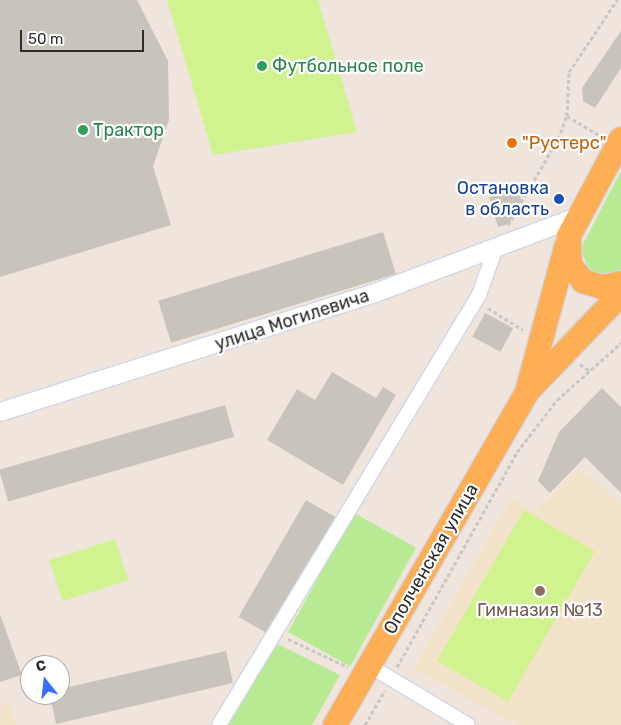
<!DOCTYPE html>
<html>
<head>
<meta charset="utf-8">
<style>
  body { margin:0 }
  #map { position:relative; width:621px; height:725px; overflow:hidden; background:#efe5dc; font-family:Rubik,sans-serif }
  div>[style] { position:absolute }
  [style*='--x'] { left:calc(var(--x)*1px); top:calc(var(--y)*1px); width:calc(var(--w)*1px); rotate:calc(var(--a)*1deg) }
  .education>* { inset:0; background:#f2e2ca }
  .green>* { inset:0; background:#b8ea94; transform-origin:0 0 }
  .pitch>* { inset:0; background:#d0f38f; transform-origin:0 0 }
  .building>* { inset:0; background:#c9c4bb; transform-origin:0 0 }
  .path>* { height:3px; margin-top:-1.5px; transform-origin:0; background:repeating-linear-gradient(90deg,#c8c8c8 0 4px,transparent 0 6.5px) }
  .roads { filter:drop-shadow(1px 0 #d1d7e6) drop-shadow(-1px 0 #d1d7e6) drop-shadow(0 1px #d1d7e6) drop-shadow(0 -1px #d1d7e6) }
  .minor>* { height:14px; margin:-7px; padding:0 7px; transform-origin:7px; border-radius:7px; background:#fff }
  .tertiary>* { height:18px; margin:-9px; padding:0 9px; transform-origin:9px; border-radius:9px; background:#fff }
  .trunk>* { height:24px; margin:-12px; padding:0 12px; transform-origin:12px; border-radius:12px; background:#feae54 }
  .dots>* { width:14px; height:14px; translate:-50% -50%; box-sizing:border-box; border:2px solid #fff; border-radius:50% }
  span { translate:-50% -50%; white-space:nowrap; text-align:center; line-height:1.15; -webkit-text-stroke:4.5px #fff; paint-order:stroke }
  .leisure-label { font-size:18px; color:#27864d }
  .left { translate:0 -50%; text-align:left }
  .food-label { font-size:18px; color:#c56008 }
  .transit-label { font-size:18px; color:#164399 }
  .right { translate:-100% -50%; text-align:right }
  .street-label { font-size:18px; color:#2c2c2c }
  .education-label { font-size:18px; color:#785e54 }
  .north { position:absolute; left:20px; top:655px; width:50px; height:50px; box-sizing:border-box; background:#fff; border:1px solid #ababab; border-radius:50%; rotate:344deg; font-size:14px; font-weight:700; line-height:20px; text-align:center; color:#2c2c2c }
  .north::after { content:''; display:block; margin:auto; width:18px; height:22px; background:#396dff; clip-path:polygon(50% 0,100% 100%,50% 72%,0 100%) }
  .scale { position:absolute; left:20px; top:30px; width:124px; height:22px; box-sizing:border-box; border:2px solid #2c2c2c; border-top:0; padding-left:6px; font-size:15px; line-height:18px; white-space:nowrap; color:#2c2c2c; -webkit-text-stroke:4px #fff; paint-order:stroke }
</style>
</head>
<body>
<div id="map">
  <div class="education">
    <i style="clip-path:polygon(580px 468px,621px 504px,621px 725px,517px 725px,414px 669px,512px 497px,534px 512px)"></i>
    <i style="clip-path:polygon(9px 702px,16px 725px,0 725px,0 704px)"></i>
  </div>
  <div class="green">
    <i style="clip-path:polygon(621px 171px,621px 271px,598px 275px,587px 266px,581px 248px)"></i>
    <i style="left:354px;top:513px;width:71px;height:136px;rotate:29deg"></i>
    <i style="clip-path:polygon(275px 643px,340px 675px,312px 725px,224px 725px)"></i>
  </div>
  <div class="pitch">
    <i style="clip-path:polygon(167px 0,318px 0,357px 132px,213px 155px)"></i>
    <i style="left:524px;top:510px;width:82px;height:174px;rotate:30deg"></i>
    <i style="left:115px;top:539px;width:43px;height:69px;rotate:72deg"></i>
  </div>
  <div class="building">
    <i style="clip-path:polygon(0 0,137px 0,168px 61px,169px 120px,153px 166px,171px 225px,0 277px)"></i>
    <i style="clip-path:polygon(621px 31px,621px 68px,595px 108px,583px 101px,582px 88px)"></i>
    <i style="clip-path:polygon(518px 189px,522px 201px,509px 224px,498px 227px,489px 197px)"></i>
    <i style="left:383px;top:232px;width:44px;height:235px;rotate:73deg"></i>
    <i style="left:485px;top:313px;width:32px;height:27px;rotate:28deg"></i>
    <i style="clip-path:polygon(332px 372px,376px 398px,383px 387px,396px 395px,343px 485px,267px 440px,297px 389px,315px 400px)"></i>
    <i style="clip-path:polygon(602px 388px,621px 407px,621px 493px,585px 457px,550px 493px,538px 481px,559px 432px)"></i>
    <i style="left:225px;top:405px;width:33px;height:235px;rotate:74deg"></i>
    <i style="left:306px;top:500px;width:34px;height:135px;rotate:30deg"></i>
    <i style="clip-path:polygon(0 614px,22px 675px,0 682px)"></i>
    <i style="clip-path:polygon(226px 651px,233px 683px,56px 724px,50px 695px,60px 695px,60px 689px)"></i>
  </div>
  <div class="path">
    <i style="--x:567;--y:116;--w:39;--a:31"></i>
    <i style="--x:508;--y:225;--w:99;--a:-59.8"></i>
    <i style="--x:558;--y:139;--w:25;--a:-69"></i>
    <i style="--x:567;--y:116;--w:44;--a:-87.4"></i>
    <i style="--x:569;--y:72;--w:87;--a:-56.3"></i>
    <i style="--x:488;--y:308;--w:41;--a:32.2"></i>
    <i style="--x:580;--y:364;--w:12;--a:35"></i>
    <i style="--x:288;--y:639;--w:66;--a:25"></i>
    <i style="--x:397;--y:667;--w:246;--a:-60.8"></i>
    <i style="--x:517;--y:452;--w:66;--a:-52.4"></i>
    <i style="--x:557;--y:400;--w:86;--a:-41.7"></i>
    <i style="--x:365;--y:725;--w:40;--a:-60.3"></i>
  </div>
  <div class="roads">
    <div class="minor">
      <i style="--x:370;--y:666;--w:114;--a:31"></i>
      <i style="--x:219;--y:725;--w:502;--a:-58.84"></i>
      <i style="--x:479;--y:295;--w:51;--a:-70.5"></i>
    </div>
    <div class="tertiary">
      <i style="--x:0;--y:412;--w:393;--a:-17.6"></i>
      <i style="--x:375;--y:293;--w:219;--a:-20.6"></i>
    </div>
    <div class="trunk">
      <i style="--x:621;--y:139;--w:110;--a:118.2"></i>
      <i style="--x:569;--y:236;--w:29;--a:88"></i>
      <i style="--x:570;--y:265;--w:21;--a:51"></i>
      <i style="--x:583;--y:281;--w:19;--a:18"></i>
      <i style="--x:601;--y:287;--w:20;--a:-11"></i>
      <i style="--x:528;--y:388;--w:146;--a:-74.9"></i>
      <i style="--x:335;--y:725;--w:384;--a:-60"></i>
      <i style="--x:527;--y:392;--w:136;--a:-46.2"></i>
    </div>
  </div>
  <div class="dots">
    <i style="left:262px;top:66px;background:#2e9e5b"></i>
    <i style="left:83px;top:130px;background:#2e9e5b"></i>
    <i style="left:512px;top:143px;background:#e8710a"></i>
    <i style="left:559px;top:199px;background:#1a4fb4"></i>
    <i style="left:540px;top:591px;background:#8d6e63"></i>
  </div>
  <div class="leisure-label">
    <span class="left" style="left:272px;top:66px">Футбольное поле</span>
    <span class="left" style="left:93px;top:130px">Трактор</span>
  </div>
  <div class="food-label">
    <span class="left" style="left:522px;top:143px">"Рустерс"</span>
  </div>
  <div class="transit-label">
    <span class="right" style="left:549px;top:199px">Остановка<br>в область</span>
  </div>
  <div class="street-label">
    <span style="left:292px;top:320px;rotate:-18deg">улица Могилевича</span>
    <span style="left:431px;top:559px;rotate:-60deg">Ополченская улица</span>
  </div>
  <div class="education-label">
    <span style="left:540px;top:610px">Гимназия №13</span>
  </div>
  <div class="north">С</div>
  <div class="scale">50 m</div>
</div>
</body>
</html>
